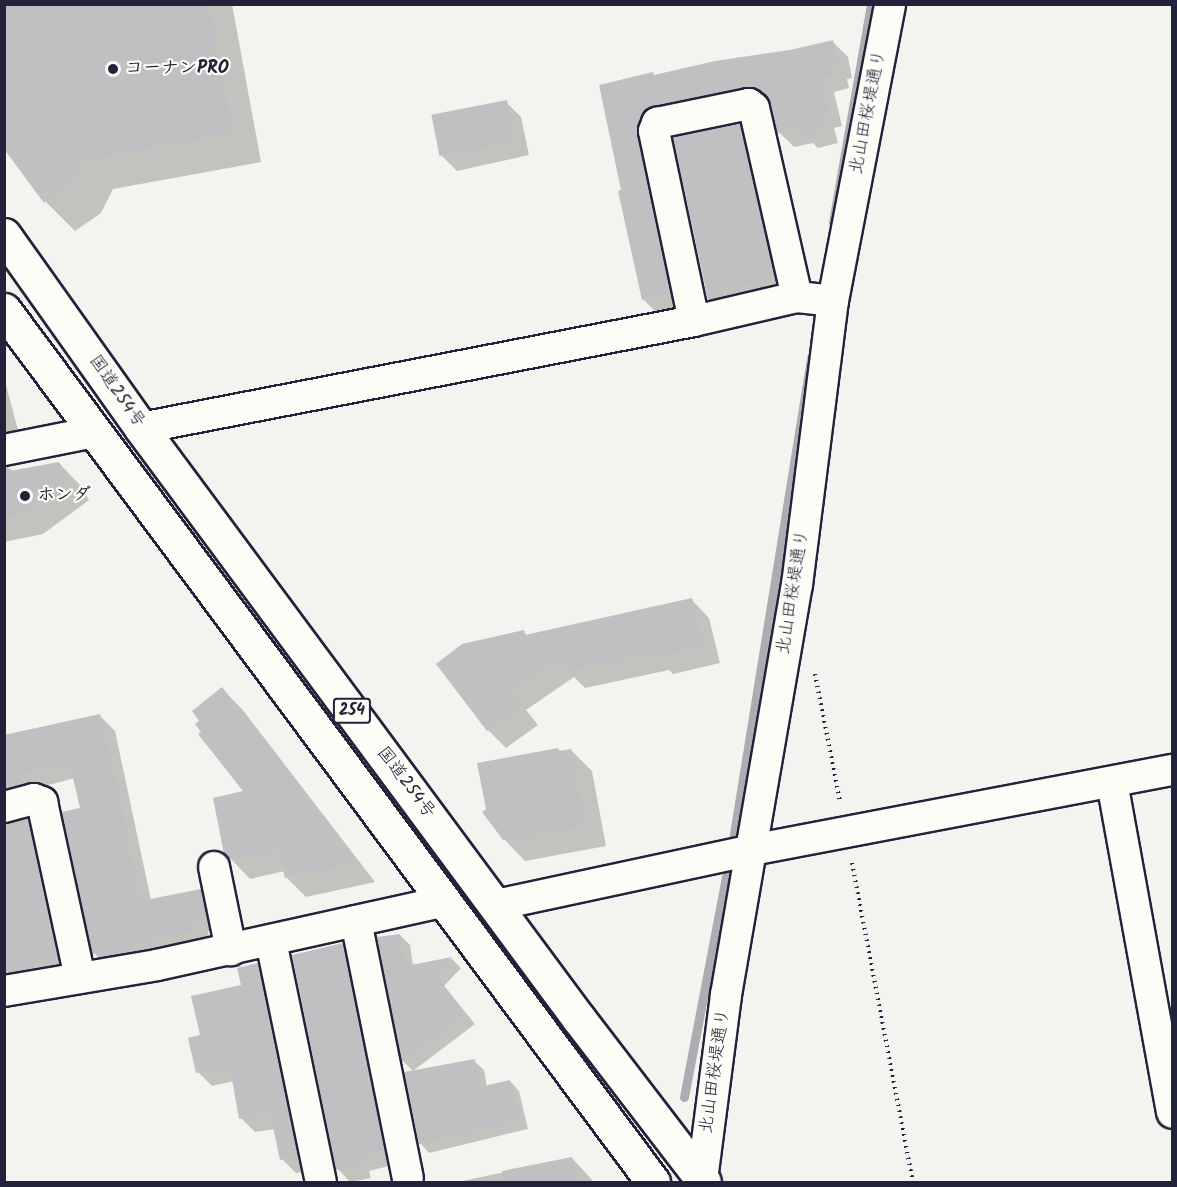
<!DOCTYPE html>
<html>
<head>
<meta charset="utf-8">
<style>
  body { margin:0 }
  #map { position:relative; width:1177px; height:1187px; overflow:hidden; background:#f4f3ef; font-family:Kalam,"Klee One",sans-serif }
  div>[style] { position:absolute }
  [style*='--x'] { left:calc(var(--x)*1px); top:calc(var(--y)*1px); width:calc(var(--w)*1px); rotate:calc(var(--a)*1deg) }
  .shadow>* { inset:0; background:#0003 }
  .stream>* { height:9px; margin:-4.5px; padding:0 4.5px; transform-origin:4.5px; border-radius:4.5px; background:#acacb2 }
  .building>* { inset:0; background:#c0bfc2; transform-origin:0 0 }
  .path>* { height:4px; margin-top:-2px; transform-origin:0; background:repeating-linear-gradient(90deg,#22223b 0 1.5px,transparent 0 6px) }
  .roads { filter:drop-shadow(2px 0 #22223b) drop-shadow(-2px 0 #22223b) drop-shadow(0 2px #22223b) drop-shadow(0 -2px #22223b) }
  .minor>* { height:30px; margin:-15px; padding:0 15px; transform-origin:15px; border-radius:15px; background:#fdfcf7 }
  .highway>* { height:33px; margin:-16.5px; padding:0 16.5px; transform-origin:16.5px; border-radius:16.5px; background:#fdfcf7 }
  .dots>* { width:16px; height:16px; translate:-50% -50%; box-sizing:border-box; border:3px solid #fdfcf7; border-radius:50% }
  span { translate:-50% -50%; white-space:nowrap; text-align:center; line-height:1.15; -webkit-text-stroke:4.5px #fdfcf7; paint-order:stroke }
  .shield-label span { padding:2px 4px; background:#fdfcf7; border:2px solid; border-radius:4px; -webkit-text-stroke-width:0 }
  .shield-label { font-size:16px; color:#22223b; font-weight:700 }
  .poi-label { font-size:18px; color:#22223b; font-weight:700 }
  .left { translate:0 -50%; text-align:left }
  .street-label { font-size:18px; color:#22223b }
  .frame { position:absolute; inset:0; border:6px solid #22223b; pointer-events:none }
</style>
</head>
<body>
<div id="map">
  <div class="shadow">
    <i style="clip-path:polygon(4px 4px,232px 4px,261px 162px,113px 189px,101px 213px,75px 231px,46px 202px,4px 147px)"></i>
    <i style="clip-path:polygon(833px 42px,848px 57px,852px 78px,847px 79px,849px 88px,834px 92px,842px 126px,834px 128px,838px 143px,818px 148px,813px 143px,794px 147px,779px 132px,772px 104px,769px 101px,669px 121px,685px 308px,658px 314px,643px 299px,601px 86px)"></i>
    <i style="clip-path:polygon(506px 102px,521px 117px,529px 155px,457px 171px,442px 156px)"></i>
    <i style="clip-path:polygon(739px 125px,754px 140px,788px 288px,724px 314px,710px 299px)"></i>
    <i style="clip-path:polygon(4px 377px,24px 453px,14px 457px,8px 468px,16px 472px,59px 463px,80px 485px,89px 500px,43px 534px,4px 542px)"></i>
    <i style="clip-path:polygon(692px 600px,709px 618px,720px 663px,673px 674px,669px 670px,585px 688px,574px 677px,526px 710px,538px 725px,506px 748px,488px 730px,438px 664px,523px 631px,527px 636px)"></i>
    <i style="clip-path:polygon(222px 689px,242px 709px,375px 882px,306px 897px,286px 877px,285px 871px,250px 879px,230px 858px,246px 792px)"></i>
    <i style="clip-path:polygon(100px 716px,115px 731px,151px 900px,200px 891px,215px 906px,220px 929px,208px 931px,210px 945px,109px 968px,94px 953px,81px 809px,75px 778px,26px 791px,18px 784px,4px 737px)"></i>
    <i style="clip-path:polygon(558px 749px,561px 752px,571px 750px,592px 771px,606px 846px,525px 861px,504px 839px)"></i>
    <i style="clip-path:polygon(27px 820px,41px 835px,72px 973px,4px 990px,4px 824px)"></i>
    <i style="clip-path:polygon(400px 935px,410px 945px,413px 966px,452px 959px,461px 968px,444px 986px,475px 1024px,413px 1071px,403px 1061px,379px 939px)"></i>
    <i style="clip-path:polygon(342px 945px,355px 957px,397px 1164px,369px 1171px,371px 1178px,350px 1182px,338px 1169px)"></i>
    <i style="clip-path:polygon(257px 965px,272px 979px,311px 1170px,296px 1173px,282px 1159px,275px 1129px,255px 1132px,241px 1118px,234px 1081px,212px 1086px,198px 1072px,201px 1036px)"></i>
    <i style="clip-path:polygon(474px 1061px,484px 1070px,487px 1087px,510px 1081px,519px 1091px,528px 1129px,429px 1153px,420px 1143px)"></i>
    <i style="clip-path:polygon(572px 1158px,594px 1182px,457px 1182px)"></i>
  </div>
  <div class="stream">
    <i style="--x:833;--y:222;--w:221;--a:-80.1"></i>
    <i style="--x:684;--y:1097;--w:268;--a:-79.2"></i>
    <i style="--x:734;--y:834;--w:483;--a:-80.8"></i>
  </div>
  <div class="building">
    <i style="clip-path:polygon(4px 4px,209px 4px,233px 133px,84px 160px,72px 184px,44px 203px,4px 149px)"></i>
    <i style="clip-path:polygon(833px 40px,838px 63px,833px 64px,835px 74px,820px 77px,828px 111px,820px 113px,824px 128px,801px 134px,800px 128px,777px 133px,771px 103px,765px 95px,753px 87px,654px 106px,645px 110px,638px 125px,637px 135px,670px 293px,642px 300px,618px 191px,621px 190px,599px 85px,653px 72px,654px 75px,715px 61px,790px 50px)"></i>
    <i style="left:507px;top:100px;width:42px;height:77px;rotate:79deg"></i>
    <i style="clip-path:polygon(740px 124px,774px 274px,765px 276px,766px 280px,737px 286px,737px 290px,731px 291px,732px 294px,708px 300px,673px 137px)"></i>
    <i style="clip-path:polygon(59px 462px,69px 479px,22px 514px,4px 517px,4px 472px)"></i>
    <i style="clip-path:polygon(692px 598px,703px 645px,654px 657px,653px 652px,566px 671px,562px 655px,509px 692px,521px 706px,487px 731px,436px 664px,462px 644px,524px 630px,525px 635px)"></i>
    <i style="clip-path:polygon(222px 687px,273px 751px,356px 862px,285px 878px,278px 849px,229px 859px,224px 854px,213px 798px,243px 791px,198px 734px,201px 732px,195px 724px,199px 721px,192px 711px)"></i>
    <i style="clip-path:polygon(100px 714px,123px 812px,140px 901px,201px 889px,206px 914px,193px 916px,196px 930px,146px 939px,147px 943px,132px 946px,132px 951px,108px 956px,107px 951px,92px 954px,62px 812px,80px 808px,69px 761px,16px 775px,19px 785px,4px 789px,4px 735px)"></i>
    <i style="clip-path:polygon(558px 748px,559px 751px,571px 749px,585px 826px,503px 840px,482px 812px,486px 809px,477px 763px)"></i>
    <i style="clip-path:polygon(28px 819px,58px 959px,4px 972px,4px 824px)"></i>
    <i style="clip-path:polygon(400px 934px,406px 966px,452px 957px,436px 975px,466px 1014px,402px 1062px,377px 937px)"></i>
    <i style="clip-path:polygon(343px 943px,385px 1152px,357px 1158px,359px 1165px,336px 1170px,292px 955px)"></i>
    <i style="clip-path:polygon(258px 963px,298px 1156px,280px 1160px,270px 1113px,239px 1119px,230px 1068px,221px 1070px,220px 1067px,196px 1073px,188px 1038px,200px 1035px,191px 996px,241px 985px,237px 968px)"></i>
    <i style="clip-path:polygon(475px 1059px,480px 1087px,510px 1080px,520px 1120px,419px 1144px,404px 1072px)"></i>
    <i style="clip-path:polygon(572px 1157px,578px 1182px,503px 1182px,502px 1171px)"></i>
  </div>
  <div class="path">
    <i style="--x:815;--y:674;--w:130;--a:78.9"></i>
    <i style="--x:852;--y:863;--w:325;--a:79.2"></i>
  </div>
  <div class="roads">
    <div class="minor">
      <i style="--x:694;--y:321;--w:194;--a:-101.9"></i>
      <i style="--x:654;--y:131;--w:9;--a:-69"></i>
      <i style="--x:657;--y:123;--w:94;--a:-11.7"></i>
      <i style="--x:749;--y:104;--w:6;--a:39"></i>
      <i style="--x:754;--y:108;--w:194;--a:77.2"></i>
      <i style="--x:141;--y:428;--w:563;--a:-10.95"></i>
      <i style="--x:694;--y:321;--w:106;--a:-13.1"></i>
      <i style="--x:797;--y:297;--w:36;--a:6"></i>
      <i style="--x:4;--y:450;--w:92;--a:-11.3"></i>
      <i style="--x:1112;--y:782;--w:336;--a:79.7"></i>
      <i style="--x:4;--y:807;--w:31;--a:-15"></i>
      <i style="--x:34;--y:799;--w:9;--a:21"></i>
      <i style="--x:42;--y:802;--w:180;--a:77.8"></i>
      <i style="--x:214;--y:867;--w:85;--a:78.4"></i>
      <i style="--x:496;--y:905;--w:262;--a:-12.1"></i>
      <i style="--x:752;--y:850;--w:428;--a:-10.8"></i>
      <i style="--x:356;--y:921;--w:262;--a:78.6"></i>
      <i style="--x:271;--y:941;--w:246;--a:78.3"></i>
      <i style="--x:4;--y:991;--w:155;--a:-9.6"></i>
      <i style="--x:157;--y:965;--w:292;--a:-12.5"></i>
      <i style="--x:702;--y:1180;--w:187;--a:-82.6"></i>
      <i style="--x:726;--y:995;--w:416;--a:-80.2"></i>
      <i style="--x:797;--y:585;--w:286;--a:-82.8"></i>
      <i style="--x:833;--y:301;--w:302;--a:-79.1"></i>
    </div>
    <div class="highway">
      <i style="--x:4;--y:235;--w:237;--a:54.6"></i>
      <i style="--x:141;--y:428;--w:736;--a:53.46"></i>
      <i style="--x:579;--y:1019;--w:205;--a:52.5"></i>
      <i style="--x:4;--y:310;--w:1087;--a:53.34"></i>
    </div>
  </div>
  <div class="dots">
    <i style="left:113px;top:69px;background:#22223b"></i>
    <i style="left:25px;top:496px;background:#22223b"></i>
  </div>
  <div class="shield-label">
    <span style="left:352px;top:711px">254</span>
  </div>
  <div class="poi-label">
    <span class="left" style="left:125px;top:69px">コーナンPRO</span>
    <span class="left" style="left:37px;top:496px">ホンダ</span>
  </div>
  <div class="street-label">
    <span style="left:869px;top:112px;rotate:-79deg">北山田桜堤通り</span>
    <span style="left:116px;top:392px;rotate:55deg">国道254号</span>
    <span style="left:794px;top:592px;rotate:-81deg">北山田桜堤通り</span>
    <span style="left:405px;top:783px;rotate:53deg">国道254号</span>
    <span style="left:716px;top:1071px;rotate:-82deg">北山田桜堤通り</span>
  </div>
  <div class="frame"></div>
</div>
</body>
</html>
